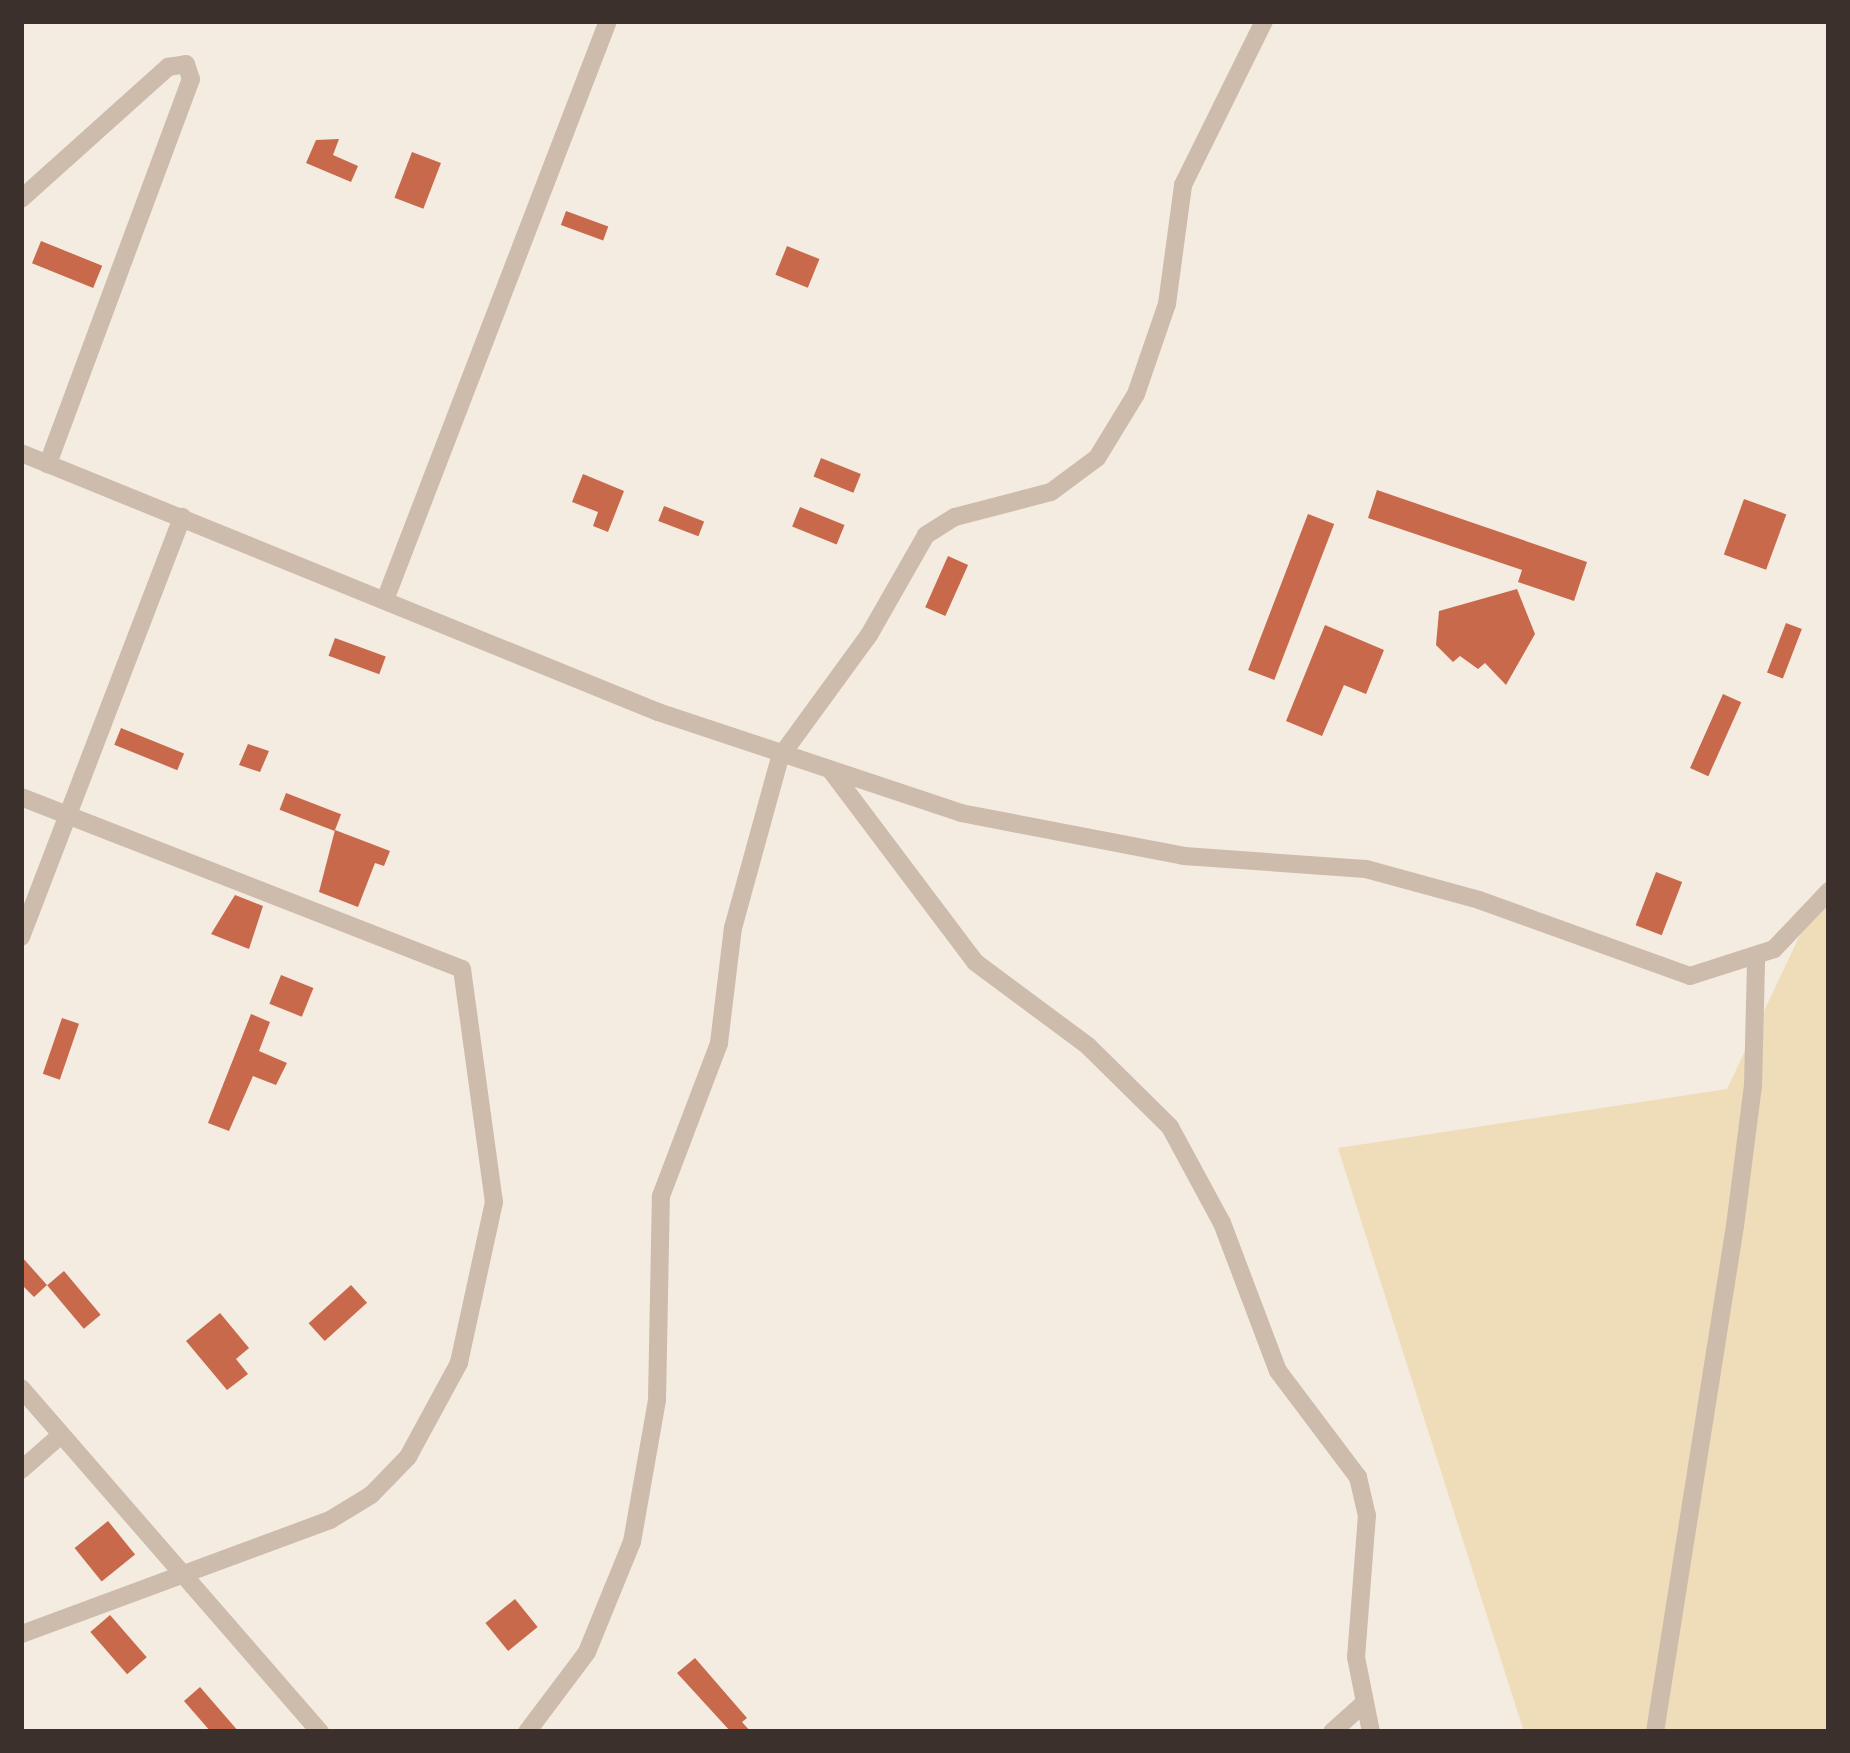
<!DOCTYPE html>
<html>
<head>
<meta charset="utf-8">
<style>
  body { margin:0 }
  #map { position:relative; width:1850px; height:1753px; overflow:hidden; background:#f4ebe1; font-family:"Sofia Sans Condensed",sans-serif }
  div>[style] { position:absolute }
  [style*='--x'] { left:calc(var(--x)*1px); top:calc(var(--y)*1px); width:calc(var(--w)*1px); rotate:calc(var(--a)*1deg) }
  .sand>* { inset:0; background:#efdcb8 }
  .building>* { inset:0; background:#c8694b; transform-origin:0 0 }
  .minor>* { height:18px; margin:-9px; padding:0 9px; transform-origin:9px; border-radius:9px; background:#cdbbac }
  span { translate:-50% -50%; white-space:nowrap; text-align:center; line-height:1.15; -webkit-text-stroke:9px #fbf5ee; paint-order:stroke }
  .frame { position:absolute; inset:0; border:24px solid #3b302b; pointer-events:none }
</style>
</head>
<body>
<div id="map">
  <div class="sand">
    <i style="clip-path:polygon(1829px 874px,1829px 1732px,1524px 1732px,1338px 1148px,1727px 1089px)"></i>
  </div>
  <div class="building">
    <i style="clip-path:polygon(339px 139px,333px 155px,358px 166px,351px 182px,306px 163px,316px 140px)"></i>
    <i style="left:412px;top:152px;width:31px;height:49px;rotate:21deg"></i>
    <i style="left:566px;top:211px;width:45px;height:15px;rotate:20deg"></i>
    <i style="left:41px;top:241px;width:66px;height:24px;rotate:22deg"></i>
    <i style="left:787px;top:246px;width:35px;height:31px;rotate:22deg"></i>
    <i style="left:821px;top:458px;width:43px;height:20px;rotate:22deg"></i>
    <i style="clip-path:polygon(583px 474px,624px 491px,608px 532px,593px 526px,598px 512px,572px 502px)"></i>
    <i style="clip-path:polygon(1377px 490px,1587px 562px,1574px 601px,1518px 582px,1522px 570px,1368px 518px)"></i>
    <i style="left:1744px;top:499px;width:45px;height:59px;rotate:20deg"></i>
    <i style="left:664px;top:506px;width:43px;height:16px;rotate:21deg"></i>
    <i style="left:800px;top:507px;width:48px;height:21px;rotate:22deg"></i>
    <i style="left:1308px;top:514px;width:28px;height:167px;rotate:21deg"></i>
    <i style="left:948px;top:556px;width:22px;height:56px;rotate:24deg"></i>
    <i style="clip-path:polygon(1517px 589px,1535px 634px,1506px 685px,1485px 663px,1478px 669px,1460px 656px,1453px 662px,1436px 645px,1439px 611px)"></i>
    <i style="left:1786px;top:623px;width:17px;height:53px;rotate:21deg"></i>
    <i style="clip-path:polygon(1325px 625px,1384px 650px,1366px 694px,1344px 685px,1322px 736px,1286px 721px)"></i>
    <i style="left:335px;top:638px;width:54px;height:19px;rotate:20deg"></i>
    <i style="left:1723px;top:694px;width:20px;height:81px;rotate:24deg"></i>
    <i style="left:121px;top:728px;width:68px;height:18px;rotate:22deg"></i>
    <i style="clip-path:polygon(248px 744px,269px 751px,260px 772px,239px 765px)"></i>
    <i style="left:286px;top:793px;width:59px;height:18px;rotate:21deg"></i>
    <i style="clip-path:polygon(335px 830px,390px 851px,384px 866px,375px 863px,358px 907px,319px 892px)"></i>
    <i style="left:1656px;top:872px;width:28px;height:57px;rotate:21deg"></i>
    <i style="clip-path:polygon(235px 895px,263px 906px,249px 949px,211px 934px)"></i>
    <i style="left:281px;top:975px;width:35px;height:31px;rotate:22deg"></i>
    <i style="clip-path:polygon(251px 1014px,270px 1022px,259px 1051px,287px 1063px,276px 1085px,253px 1076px,229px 1131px,208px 1123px)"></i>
    <i style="left:62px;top:1018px;width:18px;height:59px;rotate:19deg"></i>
    <i style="clip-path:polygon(21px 1256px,47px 1285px,34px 1297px,21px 1284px)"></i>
    <i style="left:64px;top:1271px;width:57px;height:22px;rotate:50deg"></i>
    <i style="left:351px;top:1285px;width:24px;height:57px;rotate:48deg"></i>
    <i style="clip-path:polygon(220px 1313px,249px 1348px,236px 1359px,248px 1374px,227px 1390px,186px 1341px)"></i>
    <i style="left:108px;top:1521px;width:43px;height:43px;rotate:51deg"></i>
    <i style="left:515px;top:1599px;width:36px;height:38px;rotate:51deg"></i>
    <i style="left:110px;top:1615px;width:56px;height:26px;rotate:49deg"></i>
    <i style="clip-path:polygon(695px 1658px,747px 1718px,742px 1722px,751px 1732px,731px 1732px,677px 1673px)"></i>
    <i style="clip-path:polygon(200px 1687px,239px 1732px,211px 1732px,184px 1701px)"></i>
  </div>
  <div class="minor">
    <i style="--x:21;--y:199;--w:198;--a:-41.9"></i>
    <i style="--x:168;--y:67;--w:18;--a:-9"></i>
    <i style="--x:186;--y:64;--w:16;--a:72"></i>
    <i style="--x:191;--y:79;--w:411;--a:110.4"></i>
    <i style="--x:21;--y:453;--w:688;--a:22.13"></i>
    <i style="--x:658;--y:712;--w:319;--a:18.4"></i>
    <i style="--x:961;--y:813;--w:227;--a:10.9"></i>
    <i style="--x:1184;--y:856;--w:182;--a:4.1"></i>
    <i style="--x:1366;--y:869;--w:117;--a:15.3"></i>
    <i style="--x:1479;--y:900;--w:224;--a:19.8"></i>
    <i style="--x:1690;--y:976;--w:88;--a:-17.8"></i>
    <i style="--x:1774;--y:949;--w:80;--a:-46.5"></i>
    <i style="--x:385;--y:600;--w:620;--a:-68.94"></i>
    <i style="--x:832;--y:772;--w:238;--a:53"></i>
    <i style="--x:975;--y:962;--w:141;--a:36.6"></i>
    <i style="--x:1088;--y:1046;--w:115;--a:44.6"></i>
    <i style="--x:1170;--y:1127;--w:109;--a:61.6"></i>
    <i style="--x:1222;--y:1223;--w:158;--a:69.3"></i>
    <i style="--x:1278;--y:1371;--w:133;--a:53"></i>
    <i style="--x:1358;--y:1477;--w:39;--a:77"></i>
    <i style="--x:1367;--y:1515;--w:142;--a:94.4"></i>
    <i style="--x:1356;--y:1657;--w:76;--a:78.7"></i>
    <i style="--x:21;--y:797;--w:473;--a:21.3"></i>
    <i style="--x:462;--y:969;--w:235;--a:82.2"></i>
    <i style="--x:494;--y:1202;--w:165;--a:102.3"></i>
    <i style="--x:459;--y:1363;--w:107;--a:118.5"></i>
    <i style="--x:408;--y:1457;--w:53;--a:134.2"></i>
    <i style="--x:371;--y:1495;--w:48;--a:148.6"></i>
    <i style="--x:330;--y:1520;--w:329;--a:159.7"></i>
    <i style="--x:21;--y:937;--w:450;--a:-69"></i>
    <i style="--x:21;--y:1388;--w:456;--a:49"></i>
    <i style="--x:21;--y:1470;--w:53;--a:-41.2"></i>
    <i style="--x:527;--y:1732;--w:100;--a:-53.1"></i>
    <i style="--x:587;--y:1652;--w:119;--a:-67.8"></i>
    <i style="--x:632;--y:1542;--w:144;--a:-80"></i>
    <i style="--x:657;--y:1400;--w:204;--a:-88.9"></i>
    <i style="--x:661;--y:1196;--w:164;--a:-69.2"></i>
    <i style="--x:719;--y:1043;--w:116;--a:-83.1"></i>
    <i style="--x:733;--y:928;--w:177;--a:-74.6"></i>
    <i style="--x:780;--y:757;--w:151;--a:-53.9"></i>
    <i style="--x:869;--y:635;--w:115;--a:-60.3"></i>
    <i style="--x:926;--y:535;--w:34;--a:-32"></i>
    <i style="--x:955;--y:517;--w:99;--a:-14.6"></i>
    <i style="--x:1051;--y:492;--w:57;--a:-36.5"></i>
    <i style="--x:1097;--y:458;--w:75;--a:-58.6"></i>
    <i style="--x:1136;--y:394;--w:95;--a:-71"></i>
    <i style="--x:1167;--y:304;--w:120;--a:-82.3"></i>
    <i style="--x:1183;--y:185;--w:183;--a:-63.7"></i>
    <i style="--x:1332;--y:1732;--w:40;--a:-42"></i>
    <i style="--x:1655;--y:1732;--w:512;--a:-81.02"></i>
    <i style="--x:1735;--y:1226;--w:141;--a:-82.7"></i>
    <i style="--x:1753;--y:1086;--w:126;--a:-88.6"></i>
  </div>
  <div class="frame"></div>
</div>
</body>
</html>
